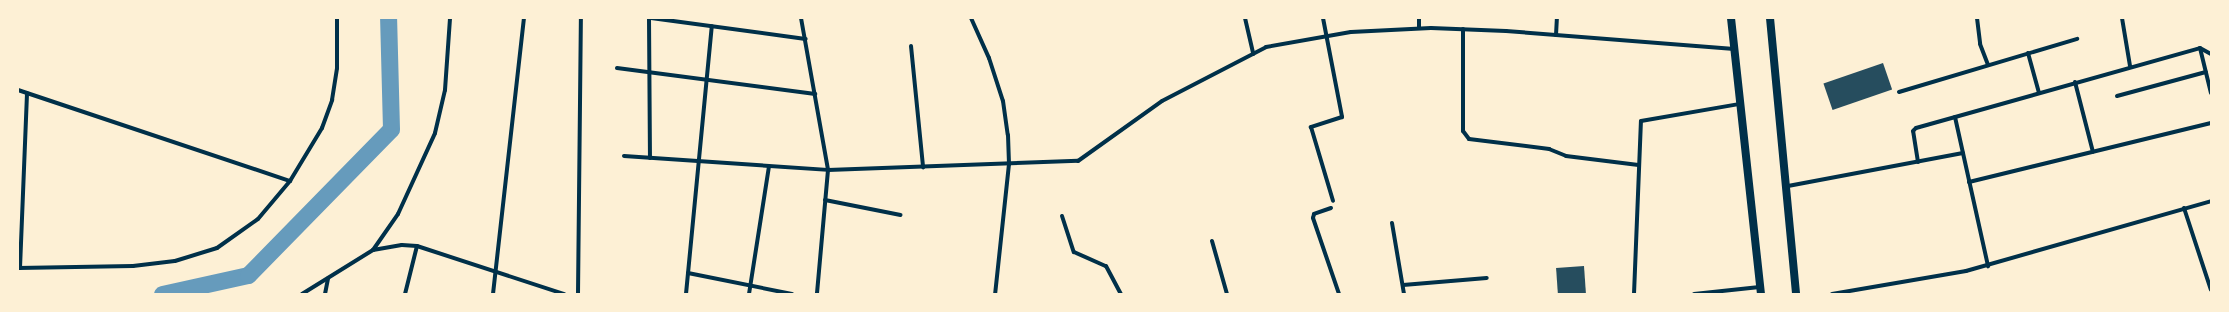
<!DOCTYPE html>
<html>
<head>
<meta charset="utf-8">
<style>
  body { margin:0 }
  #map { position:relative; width:2229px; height:312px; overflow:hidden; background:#fdf0d5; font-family:"PT Sans Narrow",sans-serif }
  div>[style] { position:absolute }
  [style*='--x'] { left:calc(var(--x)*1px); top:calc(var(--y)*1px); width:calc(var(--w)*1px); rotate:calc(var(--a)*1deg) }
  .canal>* { height:17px; margin:-8.5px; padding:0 8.5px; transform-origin:8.5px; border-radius:8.5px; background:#669bbc }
  .building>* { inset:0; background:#264d5e; transform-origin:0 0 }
  .minor>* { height:4px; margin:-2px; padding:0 2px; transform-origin:2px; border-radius:2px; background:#003049 }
  .secondary>* { height:8px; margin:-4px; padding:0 4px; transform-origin:4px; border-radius:4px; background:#003049 }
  span { translate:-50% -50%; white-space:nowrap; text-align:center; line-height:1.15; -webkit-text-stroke:4px #fdf0d5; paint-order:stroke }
  .frame { position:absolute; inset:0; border:19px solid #fdf0d5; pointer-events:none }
</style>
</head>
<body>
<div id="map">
  <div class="canal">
    <i style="--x:162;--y:294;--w:88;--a:-12.5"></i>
    <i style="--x:248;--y:275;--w:204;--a:-45.6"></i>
    <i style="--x:391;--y:129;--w:111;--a:-91.5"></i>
  </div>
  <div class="building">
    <i style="left:1883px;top:63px;width:28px;height:63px;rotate:71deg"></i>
    <i style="left:1584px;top:266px;width:28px;height:28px;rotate:86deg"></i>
  </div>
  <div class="minor">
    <i style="--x:649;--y:18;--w:140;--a:89.6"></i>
    <i style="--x:651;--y:18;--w:156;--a:7.7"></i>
    <i style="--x:801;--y:18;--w:154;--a:79.9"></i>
    <i style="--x:828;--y:170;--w:124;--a:95.1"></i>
    <i style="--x:971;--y:18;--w:44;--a:65.8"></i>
    <i style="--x:989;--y:58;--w:45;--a:72"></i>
    <i style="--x:1003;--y:101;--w:34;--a:82"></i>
    <i style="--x:1008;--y:135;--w:29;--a:88"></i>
    <i style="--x:1009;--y:164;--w:131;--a:96.1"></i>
    <i style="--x:1245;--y:18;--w:37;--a:77"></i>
    <i style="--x:1323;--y:18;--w:101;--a:79.1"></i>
    <i style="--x:1342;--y:117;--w:33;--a:162"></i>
    <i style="--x:1311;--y:127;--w:77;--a:73.4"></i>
    <i style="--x:1977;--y:18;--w:26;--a:83"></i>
    <i style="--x:1980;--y:44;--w:22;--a:69"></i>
    <i style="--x:2122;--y:18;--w:49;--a:80.5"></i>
    <i style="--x:1419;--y:28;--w:10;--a:-90"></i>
    <i style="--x:1463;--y:29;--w:102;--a:90"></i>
    <i style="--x:1463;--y:131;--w:10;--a:53"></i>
    <i style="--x:1469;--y:139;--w:81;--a:7.1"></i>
    <i style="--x:1549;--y:149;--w:18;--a:22"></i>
    <i style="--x:1566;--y:156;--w:73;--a:7.1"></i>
    <i style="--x:1556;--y:35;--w:17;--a:-87"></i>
    <i style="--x:911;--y:46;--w:122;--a:84.3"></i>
    <i style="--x:2200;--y:48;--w:46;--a:76.3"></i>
    <i style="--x:2200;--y:48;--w:13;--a:29"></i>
    <i style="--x:2028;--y:53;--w:41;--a:74.6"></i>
    <i style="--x:617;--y:68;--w:200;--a:7.5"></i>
    <i style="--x:2075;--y:82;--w:72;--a:75.6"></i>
    <i style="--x:18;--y:90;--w:287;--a:18.5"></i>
    <i style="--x:1899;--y:92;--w:186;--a:-16.6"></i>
    <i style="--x:2117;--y:96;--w:92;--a:-15.1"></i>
    <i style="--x:1955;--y:117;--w:153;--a:77.5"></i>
    <i style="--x:624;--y:156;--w:204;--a:3.9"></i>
    <i style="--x:828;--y:170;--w:250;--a:-2.1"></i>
    <i style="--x:1078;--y:161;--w:103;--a:-35.5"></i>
    <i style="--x:1162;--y:101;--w:117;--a:-27.4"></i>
    <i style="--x:1266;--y:47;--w:86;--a:-10"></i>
    <i style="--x:1351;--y:32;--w:80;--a:-2.9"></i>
    <i style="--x:1431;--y:28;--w:75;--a:2.3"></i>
    <i style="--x:1506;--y:31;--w:229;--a:4.5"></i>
    <i style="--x:1918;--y:162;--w:31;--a:-99"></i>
    <i style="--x:1913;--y:131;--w:4;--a:-45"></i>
    <i style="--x:1916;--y:128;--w:295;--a:-15.7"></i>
    <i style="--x:1969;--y:182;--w:249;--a:-13.7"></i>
    <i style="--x:1788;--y:186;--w:178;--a:-10.7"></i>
    <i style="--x:825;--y:200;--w:77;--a:11.2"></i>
    <i style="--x:1331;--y:208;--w:18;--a:161"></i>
    <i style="--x:1314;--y:214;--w:4;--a:104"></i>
    <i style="--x:1313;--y:218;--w:80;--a:71.1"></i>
    <i style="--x:2184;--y:208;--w:86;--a:71.8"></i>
    <i style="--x:1062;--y:216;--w:38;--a:72"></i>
    <i style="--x:1074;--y:252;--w:35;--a:24"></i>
    <i style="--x:1106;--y:266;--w:32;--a:62"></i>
    <i style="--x:1392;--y:223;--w:72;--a:80.4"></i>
    <i style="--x:1212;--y:241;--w:55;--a:74.2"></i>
    <i style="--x:373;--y:250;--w:44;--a:-55.2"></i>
    <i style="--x:398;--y:214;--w:89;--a:-65.4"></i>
    <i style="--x:435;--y:133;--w:44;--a:-76.9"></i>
    <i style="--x:445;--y:90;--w:72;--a:-86"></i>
    <i style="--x:18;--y:268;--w:115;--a:-1"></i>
    <i style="--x:133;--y:266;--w:42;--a:-6.8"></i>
    <i style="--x:175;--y:261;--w:44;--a:-17.2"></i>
    <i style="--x:217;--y:248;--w:50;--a:-35.3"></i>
    <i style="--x:258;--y:219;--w:50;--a:-49.9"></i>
    <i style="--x:290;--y:181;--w:62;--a:-58.9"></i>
    <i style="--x:322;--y:128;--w:30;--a:-70"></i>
    <i style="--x:332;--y:100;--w:32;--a:-81"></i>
    <i style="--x:337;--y:68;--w:50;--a:-90"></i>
    <i style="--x:20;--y:268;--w:175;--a:-87.7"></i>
    <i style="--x:688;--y:273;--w:106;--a:11.4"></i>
    <i style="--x:1403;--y:285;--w:84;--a:-4.8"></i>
    <i style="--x:302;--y:294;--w:84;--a:-31.8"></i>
    <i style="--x:373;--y:250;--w:29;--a:-10"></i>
    <i style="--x:402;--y:245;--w:15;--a:4"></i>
    <i style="--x:417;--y:246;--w:155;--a:18.1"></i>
    <i style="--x:325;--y:294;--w:16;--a:-79"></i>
    <i style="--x:405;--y:294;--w:49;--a:-76"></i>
    <i style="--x:493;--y:294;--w:278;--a:-83.6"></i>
    <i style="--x:578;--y:294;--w:276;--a:-89.4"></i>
    <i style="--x:686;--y:294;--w:269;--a:-84.5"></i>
    <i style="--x:749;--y:294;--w:129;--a:-81.1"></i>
    <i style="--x:1634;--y:294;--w:173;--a:-87.7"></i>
    <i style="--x:1641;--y:121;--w:99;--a:-9.8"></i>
    <i style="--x:1694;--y:294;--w:66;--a:-6.1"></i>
    <i style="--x:1832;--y:294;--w:136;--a:-9.7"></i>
    <i style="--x:1966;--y:271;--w:255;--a:-15.9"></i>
  </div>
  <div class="secondary">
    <i style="--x:1731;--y:18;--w:278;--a:83.8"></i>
    <i style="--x:1770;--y:18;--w:277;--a:84.6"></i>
  </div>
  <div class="frame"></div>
</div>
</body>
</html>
